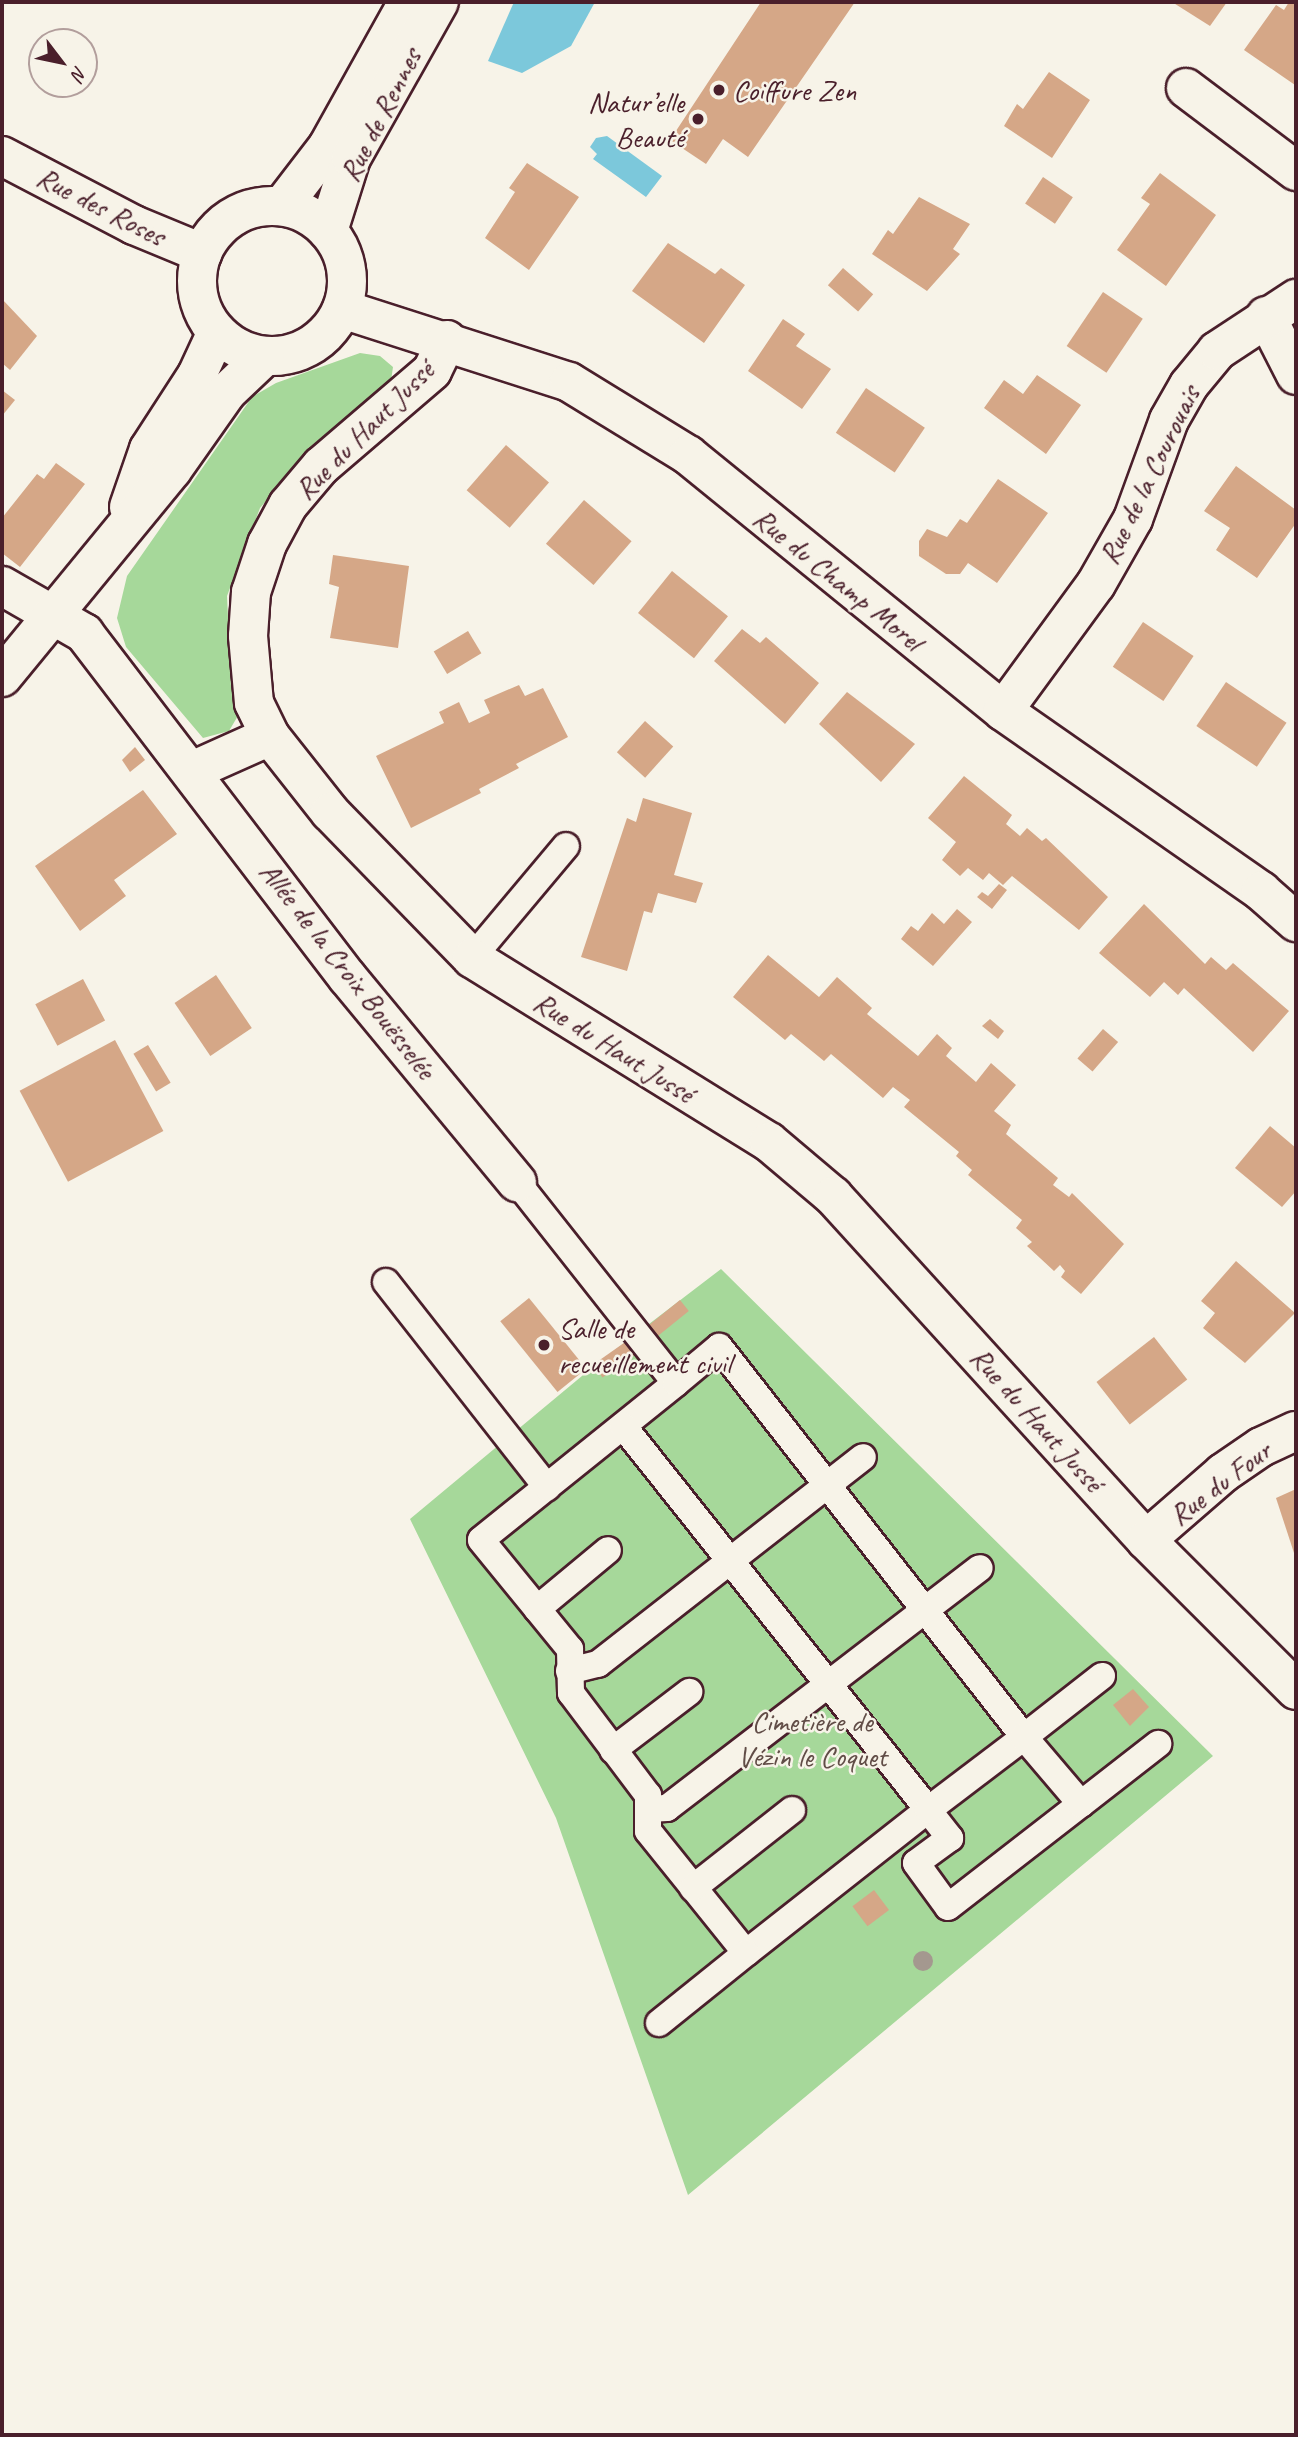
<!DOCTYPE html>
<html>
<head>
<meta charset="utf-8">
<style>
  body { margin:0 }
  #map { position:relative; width:1298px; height:2437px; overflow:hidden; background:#f7f3e8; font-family:Caveat,sans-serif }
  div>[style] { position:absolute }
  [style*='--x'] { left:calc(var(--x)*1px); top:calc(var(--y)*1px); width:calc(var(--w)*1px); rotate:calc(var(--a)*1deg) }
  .green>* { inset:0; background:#a6d89a }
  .water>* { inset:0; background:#7cc8db }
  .building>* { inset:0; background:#d5a787; transform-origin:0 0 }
  .roads { filter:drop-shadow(2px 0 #4a1f2b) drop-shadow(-2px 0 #4a1f2b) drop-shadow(0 2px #4a1f2b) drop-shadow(0 -2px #4a1f2b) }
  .lane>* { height:26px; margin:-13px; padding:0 13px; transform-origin:13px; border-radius:13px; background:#f7f3e8 }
  .street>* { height:38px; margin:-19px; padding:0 19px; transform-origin:19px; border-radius:19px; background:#f7f3e8 }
  .secondary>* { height:38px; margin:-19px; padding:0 19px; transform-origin:19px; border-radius:19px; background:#f7f3e8 }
  .secondary>.ring { margin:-19px; padding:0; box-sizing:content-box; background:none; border:38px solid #f7f3e8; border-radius:50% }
  .trees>* { width:20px; height:20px; margin:-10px; border-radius:50%; background:#a4988f }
  .dots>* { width:19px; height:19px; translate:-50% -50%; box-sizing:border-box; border:4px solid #f7f3e8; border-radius:50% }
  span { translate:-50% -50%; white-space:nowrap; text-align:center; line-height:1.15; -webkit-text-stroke:5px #f7f3e8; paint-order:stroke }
  .poi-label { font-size:30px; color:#4a1f2b }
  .left { translate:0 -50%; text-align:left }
  .right { translate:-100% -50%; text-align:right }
  .street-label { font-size:30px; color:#4a1f2b }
  .park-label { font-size:30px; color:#614d47 }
  .frame { position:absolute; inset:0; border:4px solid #4a1f2b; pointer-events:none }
  .north { position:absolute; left:28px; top:28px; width:70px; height:70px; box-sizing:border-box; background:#f7f3e8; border:2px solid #b29e9c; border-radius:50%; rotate:122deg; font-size:19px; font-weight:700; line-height:28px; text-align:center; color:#4a1f2b }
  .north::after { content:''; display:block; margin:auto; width:24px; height:32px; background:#4a1f2b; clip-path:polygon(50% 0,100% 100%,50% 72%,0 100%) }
</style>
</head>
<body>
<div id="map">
  <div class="green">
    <i style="clip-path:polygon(360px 353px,380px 356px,393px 367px,391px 381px,360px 411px,316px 442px,260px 508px,227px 596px,231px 686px,239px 714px,229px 731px,203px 738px,126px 647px,117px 618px,127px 576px,252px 397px,276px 383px)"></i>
    <i style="clip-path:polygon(721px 1269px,1213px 1756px,688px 2195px,556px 1818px,410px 1519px,594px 1366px)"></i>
  </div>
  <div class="water">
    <i style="clip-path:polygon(514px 2px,595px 2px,571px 46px,522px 73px,488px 61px)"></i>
    <i style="clip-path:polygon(607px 136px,662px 176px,646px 197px,593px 159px,597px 154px,590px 147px,596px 138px)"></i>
  </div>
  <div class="building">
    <i style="clip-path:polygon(761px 2px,855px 2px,748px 157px,723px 139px,706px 164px,670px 140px)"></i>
    <i style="clip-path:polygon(1172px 2px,1227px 2px,1210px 26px)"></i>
    <i style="clip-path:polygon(1289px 2px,1296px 2px,1295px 85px,1244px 50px,1276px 5px,1284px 10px)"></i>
    <i style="clip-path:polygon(1049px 72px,1090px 100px,1052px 158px,1004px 126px,1017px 104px,1023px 109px)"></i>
    <i style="clip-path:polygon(527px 163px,579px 197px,529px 270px,485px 238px,515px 192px,509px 188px)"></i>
    <i style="clip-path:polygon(1160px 173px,1216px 215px,1166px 286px,1117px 250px,1150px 204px,1141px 198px)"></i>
    <i style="left:1043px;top:177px;width:36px;height:32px;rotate:34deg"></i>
    <i style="clip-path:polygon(919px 197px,970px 224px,953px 249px,960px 254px,927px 291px,872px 254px,888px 230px,893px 234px)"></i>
    <i style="clip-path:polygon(668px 243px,715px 274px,721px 268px,745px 285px,704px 343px,632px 291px)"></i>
    <i style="left:843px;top:268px;width:40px;height:23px;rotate:41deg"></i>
    <i style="left:1103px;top:292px;width:48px;height:65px;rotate:34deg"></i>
    <i style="clip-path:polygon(2px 299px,37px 336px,10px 370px,2px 363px)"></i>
    <i style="clip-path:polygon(783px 319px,805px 334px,796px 346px,831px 369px,802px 409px,748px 371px)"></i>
    <i style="clip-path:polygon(1037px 375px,1081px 405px,1046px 454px,984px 408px,1004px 380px,1023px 394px)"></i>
    <i style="left:866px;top:388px;width:71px;height:54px;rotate:34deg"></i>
    <i style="clip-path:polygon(2px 390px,15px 400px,2px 416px)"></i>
    <i style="left:506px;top:445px;width:57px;height:60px;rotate:41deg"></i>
    <i style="clip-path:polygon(56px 463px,85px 484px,20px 567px,2px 553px,2px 518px,37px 474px,44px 479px)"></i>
    <i style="clip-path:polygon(1236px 466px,1296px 510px,1296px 523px,1257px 578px,1216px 550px,1230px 528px,1204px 511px)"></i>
    <i style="clip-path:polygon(998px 479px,1048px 513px,997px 583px,968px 563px,960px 574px,946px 574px,919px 556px,919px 541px,927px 529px,947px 537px,960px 519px,967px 523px)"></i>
    <i style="left:584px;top:500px;width:63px;height:58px;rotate:41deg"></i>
    <i style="clip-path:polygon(333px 555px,409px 566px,398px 648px,330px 638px,339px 587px,329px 584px)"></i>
    <i style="left:672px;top:571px;width:72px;height:54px;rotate:39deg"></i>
    <i style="left:1143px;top:622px;width:61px;height:54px;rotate:34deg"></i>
    <i style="clip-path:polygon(742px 629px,760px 643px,766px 637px,819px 683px,785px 724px,714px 661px)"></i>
    <i style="left:468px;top:631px;width:26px;height:40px;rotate:59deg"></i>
    <i style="left:1226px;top:682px;width:73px;height:53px;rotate:34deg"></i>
    <i style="clip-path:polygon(519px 685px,525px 696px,543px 688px,568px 737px,516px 764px,519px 768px,479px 789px,481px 793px,411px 828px,376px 756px,444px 723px,439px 712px,459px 702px,469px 723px,490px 713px,484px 700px)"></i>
    <i style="clip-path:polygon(847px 692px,915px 744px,881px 782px,819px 724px)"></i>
    <i style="left:645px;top:721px;width:38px;height:42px;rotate:42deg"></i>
    <i style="clip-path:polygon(135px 747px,145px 760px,130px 772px,122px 760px)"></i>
    <i style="clip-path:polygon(964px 776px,1012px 815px,1006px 824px,1020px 836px,1027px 828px,1042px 841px,1046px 838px,1108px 897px,1079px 930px,1012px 876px,1003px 885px,989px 873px,983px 880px,968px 868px,960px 876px,942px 860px,956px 842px,928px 818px)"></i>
    <i style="clip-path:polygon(143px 790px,177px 834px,114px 880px,126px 896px,80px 931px,35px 866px)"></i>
    <i style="clip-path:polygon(643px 798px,692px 813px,674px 875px,703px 883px,696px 903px,658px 893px,652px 913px,644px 911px,627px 971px,581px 957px,627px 818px,636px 822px)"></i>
    <i style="clip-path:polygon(999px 884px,1007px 890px,992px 909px,977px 897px,982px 892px,988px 896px)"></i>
    <i style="clip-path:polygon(1144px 904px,1205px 964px,1211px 957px,1226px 970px,1233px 963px,1289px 1011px,1253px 1052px,1184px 988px,1178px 995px,1164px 982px,1150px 997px,1099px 953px)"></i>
    <i style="clip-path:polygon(957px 909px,972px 922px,933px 966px,901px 939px,911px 926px,918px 931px,932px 913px,944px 924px)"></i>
    <i style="clip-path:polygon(768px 955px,819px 997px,837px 977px,872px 1008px,867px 1014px,918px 1056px,937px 1034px,952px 1048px,946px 1056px,976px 1082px,991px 1063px,1016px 1085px,994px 1111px,1011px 1125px,1006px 1134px,1058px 1178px,1053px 1185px,1069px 1197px,1072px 1193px,1124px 1244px,1081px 1294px,1061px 1277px,1065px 1271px,1060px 1265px,1054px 1271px,1027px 1246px,1032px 1242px,1016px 1228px,1022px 1220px,968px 1175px,972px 1170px,956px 1156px,959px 1152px,904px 1107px,910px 1100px,893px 1087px,883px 1098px,831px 1054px,824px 1061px,791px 1034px,785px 1040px,733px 997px)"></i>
    <i style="left:216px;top:975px;width:64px;height:50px;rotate:56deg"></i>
    <i style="left:83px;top:979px;width:47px;height:54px;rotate:62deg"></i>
    <i style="clip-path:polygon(990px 1019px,1004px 1031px,998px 1039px,982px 1026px)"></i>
    <i style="left:1103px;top:1029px;width:20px;height:39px;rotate:41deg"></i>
    <i style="left:115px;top:1040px;width:103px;height:108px;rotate:62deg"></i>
    <i style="left:148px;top:1045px;width:44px;height:17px;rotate:59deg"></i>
    <i style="clip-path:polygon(1270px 1126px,1296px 1148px,1296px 1191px,1282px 1207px,1235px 1168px)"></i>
    <i style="clip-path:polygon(1236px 1261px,1295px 1313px,1245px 1363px,1203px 1328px,1215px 1313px,1201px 1301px)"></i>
    <i style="left:529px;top:1298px;width:91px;height:37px;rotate:51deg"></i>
    <i style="left:680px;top:1300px;width:14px;height:43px;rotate:51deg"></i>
    <i style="left:1154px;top:1337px;width:54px;height:73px;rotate:52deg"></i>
    <i style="left:631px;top:1338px;width:16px;height:46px;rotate:55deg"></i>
    <i style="clip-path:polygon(1296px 1489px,1296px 1559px,1276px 1498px)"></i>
    <i style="clip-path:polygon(1133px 1689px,1149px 1707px,1130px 1726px,1113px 1705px)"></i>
    <i style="left:874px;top:1890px;width:25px;height:27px;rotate:53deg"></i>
  </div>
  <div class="roads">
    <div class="lane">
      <i style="--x:472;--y:958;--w:146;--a:-50"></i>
      <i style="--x:517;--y:1182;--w:256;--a:51.7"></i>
      <i style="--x:676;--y:1383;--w:250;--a:141.2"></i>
      <i style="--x:481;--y:1540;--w:141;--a:50.8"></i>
      <i style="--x:570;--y:1649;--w:44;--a:88.7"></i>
      <i style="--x:571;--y:1693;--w:128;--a:53"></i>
      <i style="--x:648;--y:1795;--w:36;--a:90"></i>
      <i style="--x:648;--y:1831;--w:156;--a:51.2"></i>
      <i style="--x:746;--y:1953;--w:231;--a:-38.2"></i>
      <i style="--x:928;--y:1810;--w:36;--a:52"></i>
      <i style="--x:950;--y:1838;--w:42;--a:143.7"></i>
      <i style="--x:916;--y:1863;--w:54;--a:54"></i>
      <i style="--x:948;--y:1907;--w:168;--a:-37.8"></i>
      <i style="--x:386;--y:1282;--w:261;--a:51.9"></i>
      <i style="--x:623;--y:1426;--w:490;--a:51.5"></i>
      <i style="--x:928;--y:1810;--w:121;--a:-37.2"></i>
      <i style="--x:1024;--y:1737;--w:495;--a:-128"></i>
      <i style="--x:719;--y:1347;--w:56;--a:140.1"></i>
      <i style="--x:537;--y:1609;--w:92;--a:-39.7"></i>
      <i style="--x:569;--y:1671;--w:30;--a:-14"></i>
      <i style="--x:598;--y:1664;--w:336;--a:-38"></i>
      <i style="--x:1102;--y:1676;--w:99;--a:142"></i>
      <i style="--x:1024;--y:1737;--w:88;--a:49.6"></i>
      <i style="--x:1081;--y:1804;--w:98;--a:-37.9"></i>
      <i style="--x:613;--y:1750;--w:96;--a:-37.3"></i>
      <i style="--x:648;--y:1809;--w:19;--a:-3"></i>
      <i style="--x:667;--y:1808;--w:394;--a:-37.5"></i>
      <i style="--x:693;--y:1888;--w:126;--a:-38.2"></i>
      <i style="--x:659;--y:2023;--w:112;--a:-38.8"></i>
    </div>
    <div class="street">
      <i style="--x:1186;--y:88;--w:138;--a:37"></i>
      <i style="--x:342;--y:309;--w:238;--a:17.8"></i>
      <i style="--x:569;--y:382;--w:140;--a:31.5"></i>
      <i style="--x:688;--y:455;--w:406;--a:39.1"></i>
      <i style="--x:1003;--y:711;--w:315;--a:34.9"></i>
      <i style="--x:1261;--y:891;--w:47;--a:41.5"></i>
      <i style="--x:1266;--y:316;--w:66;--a:63"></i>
      <i style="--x:447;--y:340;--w:34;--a:116"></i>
      <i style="--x:432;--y:371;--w:146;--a:139.4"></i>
      <i style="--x:321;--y:466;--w:51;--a:130.2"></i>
      <i style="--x:288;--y:505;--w:44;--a:118.3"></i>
      <i style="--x:267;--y:544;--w:51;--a:108.4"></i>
      <i style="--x:251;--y:592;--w:44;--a:93.9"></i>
      <i style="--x:248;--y:636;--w:67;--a:84.9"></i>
      <i style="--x:254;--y:703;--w:37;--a:64"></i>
      <i style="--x:270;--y:736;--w:97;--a:51.7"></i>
      <i style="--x:330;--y:812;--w:204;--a:45.8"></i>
      <i style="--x:472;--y:958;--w:349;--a:31.8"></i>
      <i style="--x:769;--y:1142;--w:84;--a:40.2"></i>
      <i style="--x:833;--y:1196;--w:465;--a:47.7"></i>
      <i style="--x:1146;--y:1540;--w:212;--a:45"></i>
      <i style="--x:2;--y:586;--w:95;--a:29.8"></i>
      <i style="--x:84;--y:633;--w:434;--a:52.6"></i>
      <i style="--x:348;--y:978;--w:265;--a:50.4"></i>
      <i style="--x:1003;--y:711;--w:157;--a:-53.8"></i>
      <i style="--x:1096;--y:584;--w:75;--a:-60.4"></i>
      <i style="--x:1133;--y:519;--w:105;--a:-70"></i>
      <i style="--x:1169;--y:420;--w:40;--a:-60.3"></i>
      <i style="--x:1189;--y:385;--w:44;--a:-50.5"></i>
      <i style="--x:1217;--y:351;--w:95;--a:-33.4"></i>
      <i style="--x:194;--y:770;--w:83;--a:-24.1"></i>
      <i style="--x:1146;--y:1540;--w:102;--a:-41"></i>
      <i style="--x:1223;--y:1473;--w:46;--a:-34.4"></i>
      <i style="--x:1261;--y:1447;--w:38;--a:-25"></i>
    </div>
    <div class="secondary">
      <i style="--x:2;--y:156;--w:149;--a:27.6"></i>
      <i style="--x:134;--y:225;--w:74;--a:22.4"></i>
      <i style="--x:282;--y:206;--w:76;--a:-52.5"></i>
      <i style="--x:328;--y:146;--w:165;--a:-60.9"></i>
      <i class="ring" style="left:197px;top:206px;width:112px;height:112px"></i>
      <i style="--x:328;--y:231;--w:77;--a:-72.5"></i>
      <i style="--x:351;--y:158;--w:179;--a:-60.6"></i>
      <i style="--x:129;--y:507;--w:61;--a:-71"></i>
      <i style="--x:149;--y:449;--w:88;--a:-57"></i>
      <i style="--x:197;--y:375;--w:47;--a:-65.1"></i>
      <i style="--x:2;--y:677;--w:268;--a:-50.6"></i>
      <i style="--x:172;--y:470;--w:95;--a:-54.8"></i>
      <i style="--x:227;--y:392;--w:52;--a:-43.5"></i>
    </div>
  </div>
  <div class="trees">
    <i style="left:923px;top:1961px"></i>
  </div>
  <div class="dots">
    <i style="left:719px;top:90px;background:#4a1f2b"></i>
    <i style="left:698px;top:119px;background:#4a1f2b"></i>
    <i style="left:544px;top:1345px;background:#4a1f2b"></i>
  </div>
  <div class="poi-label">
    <span class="left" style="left:733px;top:90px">Coiffure Zen</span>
    <span class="right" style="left:684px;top:119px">Natur’elle<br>Beauté</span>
    <span class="left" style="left:558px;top:1345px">Salle de<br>recueillement civil</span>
  </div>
  <div class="street-label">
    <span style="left:380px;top:115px;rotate:-63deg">Rue de Rennes</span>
    <span style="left:101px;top:206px;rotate:27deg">Rue des Roses</span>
    <span style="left:364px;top:430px;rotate:-45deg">Rue du Haut Jussé</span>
    <span style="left:1149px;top:475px;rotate:-64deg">Rue de la Courouais</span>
    <span style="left:838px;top:579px;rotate:39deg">Rue du Champ Morel</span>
    <span style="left:348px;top:970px;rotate:52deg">Allée de la Croix Bouësselée</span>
    <span style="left:614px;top:1047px;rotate:32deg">Rue du Haut Jussé</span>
    <span style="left:1037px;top:1419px;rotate:48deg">Rue du Haut Jussé</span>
    <span style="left:1220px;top:1483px;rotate:-37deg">Rue du Four</span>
  </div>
  <div class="park-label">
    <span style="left:812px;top:1738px">Cimetière de<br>Vézin le Coquet</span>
  </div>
  <div class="frame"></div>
  <div class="north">N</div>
</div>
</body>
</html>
